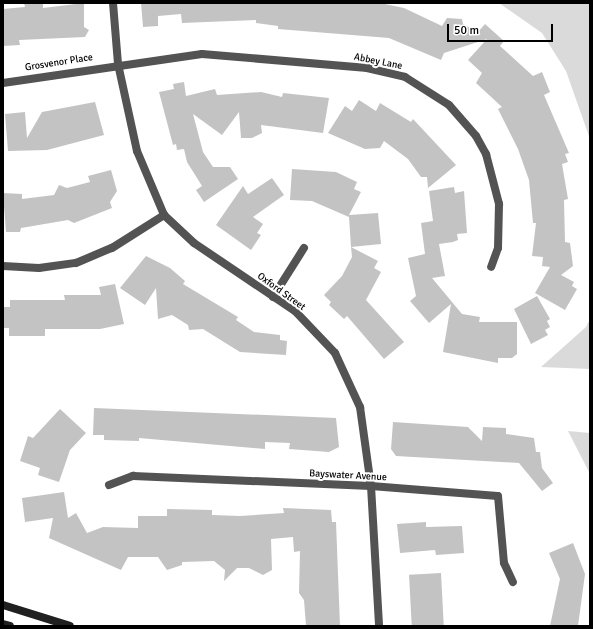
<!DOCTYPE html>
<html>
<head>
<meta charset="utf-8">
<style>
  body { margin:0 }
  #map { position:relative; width:593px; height:629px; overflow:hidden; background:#fff; font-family:Signika,sans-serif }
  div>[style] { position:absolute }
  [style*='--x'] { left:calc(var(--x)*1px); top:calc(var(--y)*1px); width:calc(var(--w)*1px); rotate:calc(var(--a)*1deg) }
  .green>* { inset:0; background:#dadada }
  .building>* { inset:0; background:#c3c3c3; transform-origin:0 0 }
  .minor>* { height:8px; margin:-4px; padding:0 4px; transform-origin:4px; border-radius:4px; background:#535353 }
  .secondary>* { height:8px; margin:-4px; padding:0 4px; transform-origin:4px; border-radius:4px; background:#202020 }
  span { translate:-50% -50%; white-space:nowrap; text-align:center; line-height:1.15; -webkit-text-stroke:4px #fff; paint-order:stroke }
  .street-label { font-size:10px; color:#000 }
  .frame { position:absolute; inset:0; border:4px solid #000; pointer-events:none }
  .scale { position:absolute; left:447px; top:24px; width:106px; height:18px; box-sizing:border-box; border:2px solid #000; border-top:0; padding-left:5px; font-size:12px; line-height:14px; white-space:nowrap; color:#000; -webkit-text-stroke:3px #fff; paint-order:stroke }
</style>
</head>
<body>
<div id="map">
  <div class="green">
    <i style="clip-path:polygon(499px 3px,590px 3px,590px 139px,566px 71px,542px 33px)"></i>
    <i style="clip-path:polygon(590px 319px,590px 369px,541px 367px,586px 327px)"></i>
    <i style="clip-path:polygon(568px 431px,590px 433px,590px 474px)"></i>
  </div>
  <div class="building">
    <i style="clip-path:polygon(24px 3px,43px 3px,43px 8px,84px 3px,84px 27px,89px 30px,85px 37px,19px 40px,20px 45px,3px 46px,3px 9px,25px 7px)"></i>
    <i style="clip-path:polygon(141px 3px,380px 3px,404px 8px,442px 26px,447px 18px,462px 19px,463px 24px,478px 32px,485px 24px,504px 41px,500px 46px,533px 76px,542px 72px,550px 92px,544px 95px,569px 153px,565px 154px,568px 162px,562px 164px,568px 199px,564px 200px,565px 242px,570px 243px,573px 266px,561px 275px,574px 282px,572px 286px,577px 289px,565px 310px,535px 293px,550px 267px,542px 266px,543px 257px,532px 256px,536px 223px,533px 223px,529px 180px,518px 149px,498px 109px,502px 107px,476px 83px,482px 73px,468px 60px,487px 39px,444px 53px,441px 60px,389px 38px,278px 29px,278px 26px,256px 23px,256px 20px,182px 23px,181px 14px,158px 16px,158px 26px,143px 27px)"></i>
    <i style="clip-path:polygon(184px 82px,186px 96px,215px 89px,217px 95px,261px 92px,282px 97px,283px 93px,329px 98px,323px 133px,261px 125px,262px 133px,252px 138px,241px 138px,239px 112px,222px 135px,193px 114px,203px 152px,213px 167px,230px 167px,238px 179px,204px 202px,196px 190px,202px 186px,187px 162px,184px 149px,177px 150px,176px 144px,173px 145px,159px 92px,174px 89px,173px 84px)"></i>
    <i style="clip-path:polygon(359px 100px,376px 111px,380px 103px,411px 122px,413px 119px,456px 165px,428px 188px,427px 177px,421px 177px,408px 159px,384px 141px,380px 148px,365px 149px,328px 133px,345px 106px,352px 111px)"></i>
    <i style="clip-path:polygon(95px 102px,104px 135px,47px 150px,8px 151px,5px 114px,25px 112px,27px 138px,42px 112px)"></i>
    <i style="clip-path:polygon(292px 169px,336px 172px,357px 182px,354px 189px,361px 192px,349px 215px,378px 213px,381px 244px,351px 247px,349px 217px,312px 201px,290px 200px)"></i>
    <i style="clip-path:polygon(111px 170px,117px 191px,110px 202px,112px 208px,74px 223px,68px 220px,21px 228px,20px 232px,6px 232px,3px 193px,22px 194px,22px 199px,54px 195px,59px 185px,67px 188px,90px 182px,88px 176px)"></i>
    <i style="clip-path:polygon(272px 178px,284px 195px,253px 217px,263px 224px,257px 233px,261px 235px,251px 250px,216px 225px,243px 186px,248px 194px)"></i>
    <i style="clip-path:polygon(454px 187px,455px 193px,464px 191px,467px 233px,457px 234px,458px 240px,453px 242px,439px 244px,445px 276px,432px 278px,462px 314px,480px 317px,479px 322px,517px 322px,517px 354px,512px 358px,498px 358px,498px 363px,443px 352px,451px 304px,429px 323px,410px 301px,416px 296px,408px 258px,425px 254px,421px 223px,433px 221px,429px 191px)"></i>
    <i style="clip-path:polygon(351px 247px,378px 261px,374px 268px,381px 272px,366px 300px,404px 342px,384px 359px,347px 316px,344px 319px,329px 305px,331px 302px,324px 295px,342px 276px,352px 257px)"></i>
    <i style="clip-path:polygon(146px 256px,170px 268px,185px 281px,183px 284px,238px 317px,236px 320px,254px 332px,280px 335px,280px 340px,287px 341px,286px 355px,240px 352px,203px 329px,189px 330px,188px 325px,172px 315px,158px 319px,156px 288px,145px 305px,120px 288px)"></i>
    <i style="clip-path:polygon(115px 284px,124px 324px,100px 329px,45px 329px,45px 336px,9px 336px,9px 328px,3px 328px,3px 307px,10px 307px,10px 300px,65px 300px,64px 295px,101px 295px,99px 287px)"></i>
    <i style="clip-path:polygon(537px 296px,550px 319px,547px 321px,550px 327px,545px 330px,548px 335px,531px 344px,514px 309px)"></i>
    <i style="clip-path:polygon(94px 408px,336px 418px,339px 447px,329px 452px,289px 449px,290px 443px,265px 442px,265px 449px,139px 438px,139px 441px,104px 440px,104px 435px,93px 435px)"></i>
    <i style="clip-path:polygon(60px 409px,86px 433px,70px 450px,59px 482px,38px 475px,40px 468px,20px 461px,28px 436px,33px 438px)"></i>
    <i style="clip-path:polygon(393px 422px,468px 427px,482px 441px,483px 427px,506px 428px,506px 434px,534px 438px,536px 452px,540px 452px,542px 468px,553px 483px,542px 491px,519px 463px,396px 456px,391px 449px)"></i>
    <i style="clip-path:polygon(64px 492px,68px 518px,76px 513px,87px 533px,103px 527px,138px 528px,138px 516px,167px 516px,167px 509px,212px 510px,212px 515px,240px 516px,284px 513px,283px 508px,331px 510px,332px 522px,336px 522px,340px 626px,306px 626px,304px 600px,299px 593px,300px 551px,294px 552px,293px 537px,271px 539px,272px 570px,263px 575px,249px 568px,237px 568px,224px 581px,225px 570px,214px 561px,182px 562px,182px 565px,167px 570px,158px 557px,128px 557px,121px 570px,49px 538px,53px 518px,25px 522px,22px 498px)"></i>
    <i style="clip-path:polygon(426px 522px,426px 527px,462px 526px,464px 553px,436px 555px,435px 550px,400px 553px,397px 524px)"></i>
    <i style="clip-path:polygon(573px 543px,585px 574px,578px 626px,550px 626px,560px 579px,549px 553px)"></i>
    <i style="left:441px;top:573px;width:53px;height:32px;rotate:87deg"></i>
  </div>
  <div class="minor">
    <i style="--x:113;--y:3;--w:61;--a:85.3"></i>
    <i style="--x:118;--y:64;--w:89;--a:77.7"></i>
    <i style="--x:137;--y:151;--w:69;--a:67.1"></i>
    <i style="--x:164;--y:215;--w:41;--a:43"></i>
    <i style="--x:194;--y:243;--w:122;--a:34"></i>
    <i style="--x:295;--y:311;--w:58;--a:46.4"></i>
    <i style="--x:335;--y:353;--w:60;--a:65.2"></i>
    <i style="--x:360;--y:407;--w:80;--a:82.1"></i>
    <i style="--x:371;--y:486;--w:140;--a:86.7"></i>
    <i style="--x:3;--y:83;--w:201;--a:-8.3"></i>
    <i style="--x:202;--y:54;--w:166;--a:4.8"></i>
    <i style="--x:367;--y:68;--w:39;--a:13"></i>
    <i style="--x:405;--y:77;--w:52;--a:32.5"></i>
    <i style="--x:449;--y:105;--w:41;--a:48.9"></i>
    <i style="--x:476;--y:136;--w:21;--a:61"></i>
    <i style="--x:486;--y:154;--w:52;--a:75.4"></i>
    <i style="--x:499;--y:204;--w:44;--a:91.3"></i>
    <i style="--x:498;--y:248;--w:20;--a:110"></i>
    <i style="--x:3;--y:266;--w:36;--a:3"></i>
    <i style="--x:39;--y:268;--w:37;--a:-8"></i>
    <i style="--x:76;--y:263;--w:39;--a:-23"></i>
    <i style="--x:112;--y:248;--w:62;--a:-32.4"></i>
    <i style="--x:273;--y:297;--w:58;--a:-57.7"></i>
    <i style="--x:109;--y:485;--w:26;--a:-21"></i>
    <i style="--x:133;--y:476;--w:238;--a:2.4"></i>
    <i style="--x:371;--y:486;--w:127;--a:4.5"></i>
    <i style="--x:498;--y:496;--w:67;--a:84.9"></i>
    <i style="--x:504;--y:563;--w:21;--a:65"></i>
  </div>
  <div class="secondary">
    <i style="--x:3;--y:605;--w:70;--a:17.4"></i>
    <i style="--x:3;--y:624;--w:7;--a:16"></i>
  </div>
  <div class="street-label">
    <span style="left:378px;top:62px;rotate:11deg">Abbey Lane</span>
    <span style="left:59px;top:63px;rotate:-9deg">Grosvenor Place</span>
    <span style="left:281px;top:292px;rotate:36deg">Oxford Street</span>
    <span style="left:348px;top:476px;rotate:3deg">Bayswater Avenue</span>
  </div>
  <div class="frame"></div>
  <div class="scale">50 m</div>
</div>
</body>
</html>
